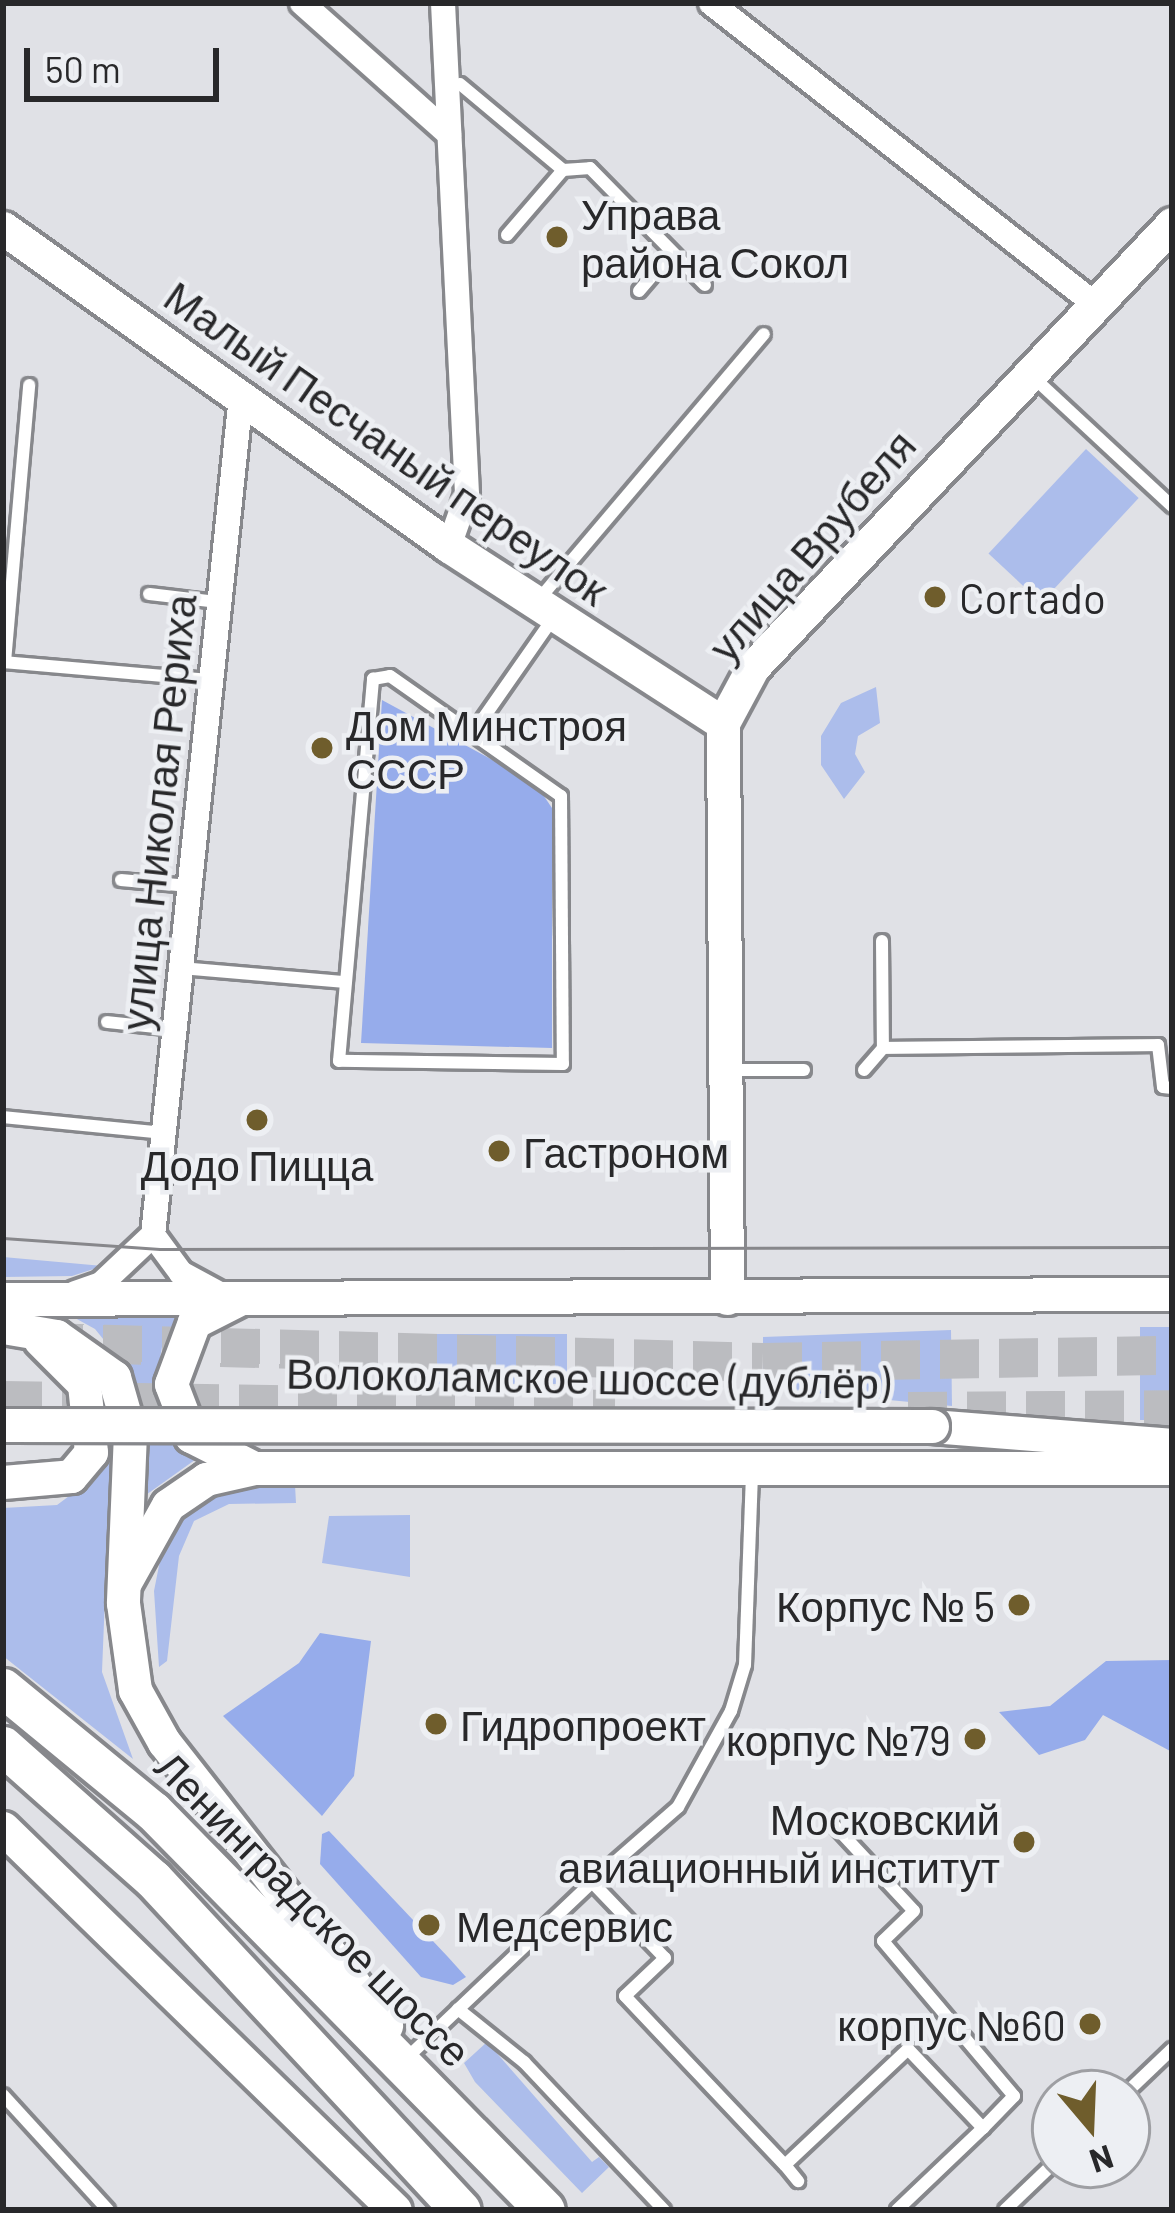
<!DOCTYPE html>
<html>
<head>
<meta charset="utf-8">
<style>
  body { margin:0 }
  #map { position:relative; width:1175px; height:2213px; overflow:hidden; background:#e0e1e6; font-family:Barlow,sans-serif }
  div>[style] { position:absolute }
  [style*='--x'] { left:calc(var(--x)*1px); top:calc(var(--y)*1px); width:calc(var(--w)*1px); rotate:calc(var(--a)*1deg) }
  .green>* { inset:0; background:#acbdeb; transform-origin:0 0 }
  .forest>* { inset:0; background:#96aceb }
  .primary-tunnel>* { height:39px; margin-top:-19.5px; transform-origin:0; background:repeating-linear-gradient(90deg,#bbbcc0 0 39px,transparent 0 59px) }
  .roads { filter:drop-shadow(3px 0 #87888c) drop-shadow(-3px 0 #87888c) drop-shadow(0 3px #87888c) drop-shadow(0 -3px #87888c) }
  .lane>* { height:12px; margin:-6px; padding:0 6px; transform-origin:6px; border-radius:6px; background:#fff }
  .street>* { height:24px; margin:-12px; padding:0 12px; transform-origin:12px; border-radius:12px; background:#fff }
  .secondary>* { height:33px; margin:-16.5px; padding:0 16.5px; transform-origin:16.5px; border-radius:16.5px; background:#fff }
  .primary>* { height:39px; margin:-19.5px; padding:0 19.5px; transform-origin:19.5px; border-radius:19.5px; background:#fff }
  .tram>* { height:3px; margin:-1.5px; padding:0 1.5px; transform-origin:1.5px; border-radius:1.5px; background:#87878b }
  .bridges { filter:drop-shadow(3px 0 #87888c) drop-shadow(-3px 0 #87888c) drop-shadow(0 3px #87888c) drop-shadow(0 -3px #87888c) }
  .secondary-bridge>* { height:33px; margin:-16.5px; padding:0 16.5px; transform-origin:16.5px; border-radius:16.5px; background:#fff }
  .dots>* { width:33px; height:33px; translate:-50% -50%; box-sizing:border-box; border:6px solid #edeff3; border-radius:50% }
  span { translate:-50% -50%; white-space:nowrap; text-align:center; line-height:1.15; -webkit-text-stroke:9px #edeff3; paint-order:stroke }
  .poi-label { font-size:42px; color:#28282a }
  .left { translate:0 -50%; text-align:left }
  .right { translate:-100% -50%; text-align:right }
  .street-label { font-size:42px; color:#28282a }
  .frame { position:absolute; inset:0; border:6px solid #28282a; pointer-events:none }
  .north { position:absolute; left:1031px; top:2069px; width:120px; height:120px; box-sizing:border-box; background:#edeff3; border:3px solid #9e9fa3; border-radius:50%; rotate:161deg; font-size:33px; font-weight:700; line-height:48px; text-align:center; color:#28282a }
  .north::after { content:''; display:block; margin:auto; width:42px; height:54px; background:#6f5d2c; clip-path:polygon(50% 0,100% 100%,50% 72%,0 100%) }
  .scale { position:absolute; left:24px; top:48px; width:195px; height:54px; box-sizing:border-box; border:6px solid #28282a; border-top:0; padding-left:15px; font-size:36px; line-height:42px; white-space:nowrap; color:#28282a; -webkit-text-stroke:9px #edeff3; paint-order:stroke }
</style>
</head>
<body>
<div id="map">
  <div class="green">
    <i style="left:1086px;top:449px;width:72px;height:143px;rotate:43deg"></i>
    <i style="clip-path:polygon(876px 687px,880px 723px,858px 736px,855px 754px,865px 772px,844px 799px,821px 765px,821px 736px,841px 703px)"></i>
    <i style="clip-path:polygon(3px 1257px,103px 1266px,72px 1276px,3px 1277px)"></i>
    <i style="clip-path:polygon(55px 1307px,185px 1311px,162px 1347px,154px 1393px,170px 1438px,199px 1457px,143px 1497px,134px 1377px,95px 1329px)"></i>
    <i style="left:1172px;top:1327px;width:93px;height:32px;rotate:90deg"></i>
    <i style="clip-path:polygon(951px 1330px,952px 1406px,763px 1388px,763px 1337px)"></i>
    <i style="left:423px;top:1334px;width:144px;height:50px"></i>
    <i style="clip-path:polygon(111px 1448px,102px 1672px,133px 1759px,3px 1656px,3px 1508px,57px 1505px,80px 1488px,100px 1449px)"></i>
    <i style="clip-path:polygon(245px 1484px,295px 1485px,296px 1503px,229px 1504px,194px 1521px,179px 1556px,167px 1661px,159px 1667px,154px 1591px,166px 1530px,202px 1496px)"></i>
    <i style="clip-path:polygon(410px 1515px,410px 1577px,322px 1563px,329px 1516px)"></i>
    <i style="clip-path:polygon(487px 2042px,592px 2162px,599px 2157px,609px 2167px,582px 2193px,475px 2082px,464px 2063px)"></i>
  </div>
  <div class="forest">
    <i style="clip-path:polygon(382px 700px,535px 783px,552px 808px,552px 1048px,361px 1043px)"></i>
    <i style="clip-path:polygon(320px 1633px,371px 1641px,354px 1776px,322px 1816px,223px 1716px,299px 1663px)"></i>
    <i style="clip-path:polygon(1172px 1660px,1172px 1752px,1103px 1715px,1085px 1740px,1039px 1755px,999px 1712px,1050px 1706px,1106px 1661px)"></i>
    <i style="clip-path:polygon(329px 1831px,448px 1957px,466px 1977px,453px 1985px,421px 1977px,320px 1864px,322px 1834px)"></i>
  </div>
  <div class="primary-tunnel">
    <i style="--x:44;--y:1342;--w:719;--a:1.59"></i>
    <i style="--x:763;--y:1362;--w:409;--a:-1"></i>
    <i style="--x:3;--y:1400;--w:612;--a:0.84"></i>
    <i style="--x:908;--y:1411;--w:264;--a:-0.4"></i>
  </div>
  <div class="roads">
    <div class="lane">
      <i style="--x:460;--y:84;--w:134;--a:39.9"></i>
      <i style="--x:563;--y:170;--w:27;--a:-4"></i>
      <i style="--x:590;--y:168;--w:164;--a:45.5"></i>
      <i style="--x:507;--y:235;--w:86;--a:-49.3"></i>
      <i style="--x:639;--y:291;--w:48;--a:-49.3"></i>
      <i style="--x:1033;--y:377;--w:190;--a:42.9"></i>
      <i style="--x:149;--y:594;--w:68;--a:6.7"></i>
      <i style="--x:540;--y:598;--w:346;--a:-49.7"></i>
      <i style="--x:3;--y:662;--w:207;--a:5"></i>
      <i style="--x:5;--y:662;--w:278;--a:-85"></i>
      <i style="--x:390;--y:676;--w:209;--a:35.1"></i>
      <i style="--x:561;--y:796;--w:268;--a:89.6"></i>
      <i style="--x:563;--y:1064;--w:224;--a:-179.2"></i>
      <i style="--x:339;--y:1061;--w:384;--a:-84.9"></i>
      <i style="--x:373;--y:679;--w:17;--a:-10"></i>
      <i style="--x:473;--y:733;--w:141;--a:-55.1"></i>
      <i style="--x:121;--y:880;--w:68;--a:5"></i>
      <i style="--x:882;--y:941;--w:107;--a:89.5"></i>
      <i style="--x:181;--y:968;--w:165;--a:4.9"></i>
      <i style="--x:107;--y:1022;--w:67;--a:6"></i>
      <i style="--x:728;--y:1070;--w:76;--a:0"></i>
      <i style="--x:864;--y:1070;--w:29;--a:-49"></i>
      <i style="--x:883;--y:1048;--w:275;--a:-0.6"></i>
      <i style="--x:1158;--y:1045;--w:42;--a:83.2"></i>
      <i style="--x:1163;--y:1087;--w:9;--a:6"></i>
      <i style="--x:3;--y:1117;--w:161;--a:5.7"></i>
      <i style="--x:834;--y:1825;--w:117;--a:47.1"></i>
      <i style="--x:914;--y:1911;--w:43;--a:135.9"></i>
      <i style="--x:883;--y:1941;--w:203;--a:49.8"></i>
      <i style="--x:1014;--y:2096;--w:45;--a:134.1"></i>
      <i style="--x:592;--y:1882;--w:114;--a:-41.1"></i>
      <i style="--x:678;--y:1807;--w:110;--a:-61.1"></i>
      <i style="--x:731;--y:1711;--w:48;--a:-73.1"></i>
      <i style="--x:745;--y:1665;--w:193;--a:-87.9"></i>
      <i style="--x:458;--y:2009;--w:85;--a:38.8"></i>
      <i style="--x:524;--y:2062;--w:204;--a:46.6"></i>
      <i style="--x:411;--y:2054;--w:250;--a:-43.5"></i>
      <i style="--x:592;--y:1882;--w:105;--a:46.2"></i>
      <i style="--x:665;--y:1958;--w:55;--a:136.5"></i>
      <i style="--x:625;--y:1996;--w:233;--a:46.6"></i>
      <i style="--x:785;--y:2165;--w:169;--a:-43.3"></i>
      <i style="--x:908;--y:2049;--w:109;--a:46.5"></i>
      <i style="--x:983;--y:2128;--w:119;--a:136.4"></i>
      <i style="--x:1126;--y:2093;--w:64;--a:-43.7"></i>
      <i style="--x:3;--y:2095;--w:156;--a:47.6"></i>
      <i style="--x:785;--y:2165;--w:21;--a:51"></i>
      <i style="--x:1005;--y:2210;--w:69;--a:-43.8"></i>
    </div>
    <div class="street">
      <i style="--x:302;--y:3;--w:197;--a:41.7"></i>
      <i style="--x:443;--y:3;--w:493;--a:87.2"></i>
      <i style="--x:467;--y:495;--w:54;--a:109.4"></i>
      <i style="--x:711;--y:3;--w:489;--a:38.1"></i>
      <i style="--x:75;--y:1293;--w:28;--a:-19"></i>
      <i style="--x:101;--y:1284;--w:71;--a:-43.3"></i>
      <i style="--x:218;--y:1293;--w:42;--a:-151.6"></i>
      <i style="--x:181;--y:1273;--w:47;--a:-126.4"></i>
      <i style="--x:153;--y:1235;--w:843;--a:-84.01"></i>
    </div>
    <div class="secondary">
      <i style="--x:3;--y:228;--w:548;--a:35.49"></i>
      <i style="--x:449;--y:546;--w:326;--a:32.9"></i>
      <i style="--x:241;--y:1298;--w:53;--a:152.9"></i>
      <i style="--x:194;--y:1322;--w:66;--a:110.4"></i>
      <i style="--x:171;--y:1384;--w:56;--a:69"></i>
      <i style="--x:191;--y:1436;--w:71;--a:26.9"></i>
      <i style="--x:727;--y:1298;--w:575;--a:-90.4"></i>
      <i style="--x:723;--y:723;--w:64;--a:-61.8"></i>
      <i style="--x:753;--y:667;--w:610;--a:-46.59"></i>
      <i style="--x:3;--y:1299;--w:1169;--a:-0.25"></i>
      <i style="--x:3;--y:1327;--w:54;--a:9.6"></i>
      <i style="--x:56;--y:1336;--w:71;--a:35.3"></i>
      <i style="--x:114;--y:1377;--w:58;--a:74.1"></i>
      <i style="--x:130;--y:1433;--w:170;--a:92.4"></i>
      <i style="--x:123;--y:1603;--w:88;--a:82.1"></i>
      <i style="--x:135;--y:1690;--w:60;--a:60.9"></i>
      <i style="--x:164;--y:1742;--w:360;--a:51.9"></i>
      <i style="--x:932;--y:1426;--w:241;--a:4.5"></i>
      <i style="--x:3;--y:1482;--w:68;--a:-5"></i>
      <i style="--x:71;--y:1476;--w:31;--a:-50"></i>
      <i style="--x:91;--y:1452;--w:68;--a:-95.9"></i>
      <i style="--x:84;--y:1384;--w:62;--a:-135"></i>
      <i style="--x:124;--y:1584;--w:90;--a:-60.9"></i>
      <i style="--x:168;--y:1505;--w:46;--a:-34.4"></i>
      <i style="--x:206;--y:1479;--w:50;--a:-12.7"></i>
      <i style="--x:255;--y:1468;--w:917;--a:0"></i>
      <i style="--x:3;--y:1828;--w:547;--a:44.26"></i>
    </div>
    <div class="primary">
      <i style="--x:3;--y:1688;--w:194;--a:39.4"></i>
      <i style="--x:153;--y:1811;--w:559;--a:45.51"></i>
      <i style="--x:3;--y:1746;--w:200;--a:41.6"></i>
      <i style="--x:153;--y:1879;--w:452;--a:47.1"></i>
    </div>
  </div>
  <div class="tram">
    <i style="--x:3;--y:1238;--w:157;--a:4"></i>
    <i style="--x:160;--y:1249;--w:1012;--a:-0.11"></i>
  </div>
  <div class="bridges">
    <div class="secondary-bridge">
      <i style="--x:3;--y:1425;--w:929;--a:0.06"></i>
    </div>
  </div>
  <div class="dots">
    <i style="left:557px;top:237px;background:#6f5d2c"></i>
    <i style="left:935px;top:597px;background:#6f5d2c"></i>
    <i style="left:322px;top:748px;background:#6f5d2c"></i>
    <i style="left:257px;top:1120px;background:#6f5d2c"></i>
    <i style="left:499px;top:1151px;background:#6f5d2c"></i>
    <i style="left:1019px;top:1605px;background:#6f5d2c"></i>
    <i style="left:436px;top:1724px;background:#6f5d2c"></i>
    <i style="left:975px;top:1739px;background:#6f5d2c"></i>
    <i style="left:1024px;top:1842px;background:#6f5d2c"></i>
    <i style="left:429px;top:1925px;background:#6f5d2c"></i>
    <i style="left:1090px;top:2024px;background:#6f5d2c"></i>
  </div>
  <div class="poi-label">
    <span class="left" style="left:581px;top:237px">Управа<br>района Сокол</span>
    <span class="left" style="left:959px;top:597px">Cortado</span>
    <span class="left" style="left:346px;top:748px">Дом Минстроя<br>СССР</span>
    <span class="left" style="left:523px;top:1151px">Гастроном</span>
    <span style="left:257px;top:1164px">Додо Пицца</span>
    <span class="right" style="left:995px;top:1605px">Корпус № 5</span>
    <span class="left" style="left:460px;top:1724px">Гидропроект</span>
    <span class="right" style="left:951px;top:1739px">корпус №79</span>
    <span class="right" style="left:1000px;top:1842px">Московский<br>авиационный институт</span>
    <span class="left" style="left:456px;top:1925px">Медсервис</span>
    <span class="right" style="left:1066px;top:2024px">корпус №60</span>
  </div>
  <div class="street-label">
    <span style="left:387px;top:442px;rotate:35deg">Малый Песчаный переулок</span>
    <span style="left:811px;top:545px;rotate:-49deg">улица Врубеля</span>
    <span style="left:157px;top:812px;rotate:-84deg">улица Николая Рериха</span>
    <span style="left:588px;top:1377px;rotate:1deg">Волоколамское шоссе (дублёр)</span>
    <span style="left:314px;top:1908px;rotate:45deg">Ленинградское шоссе</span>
  </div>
  <div class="frame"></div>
  <div class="north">N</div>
  <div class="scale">50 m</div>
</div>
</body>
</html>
